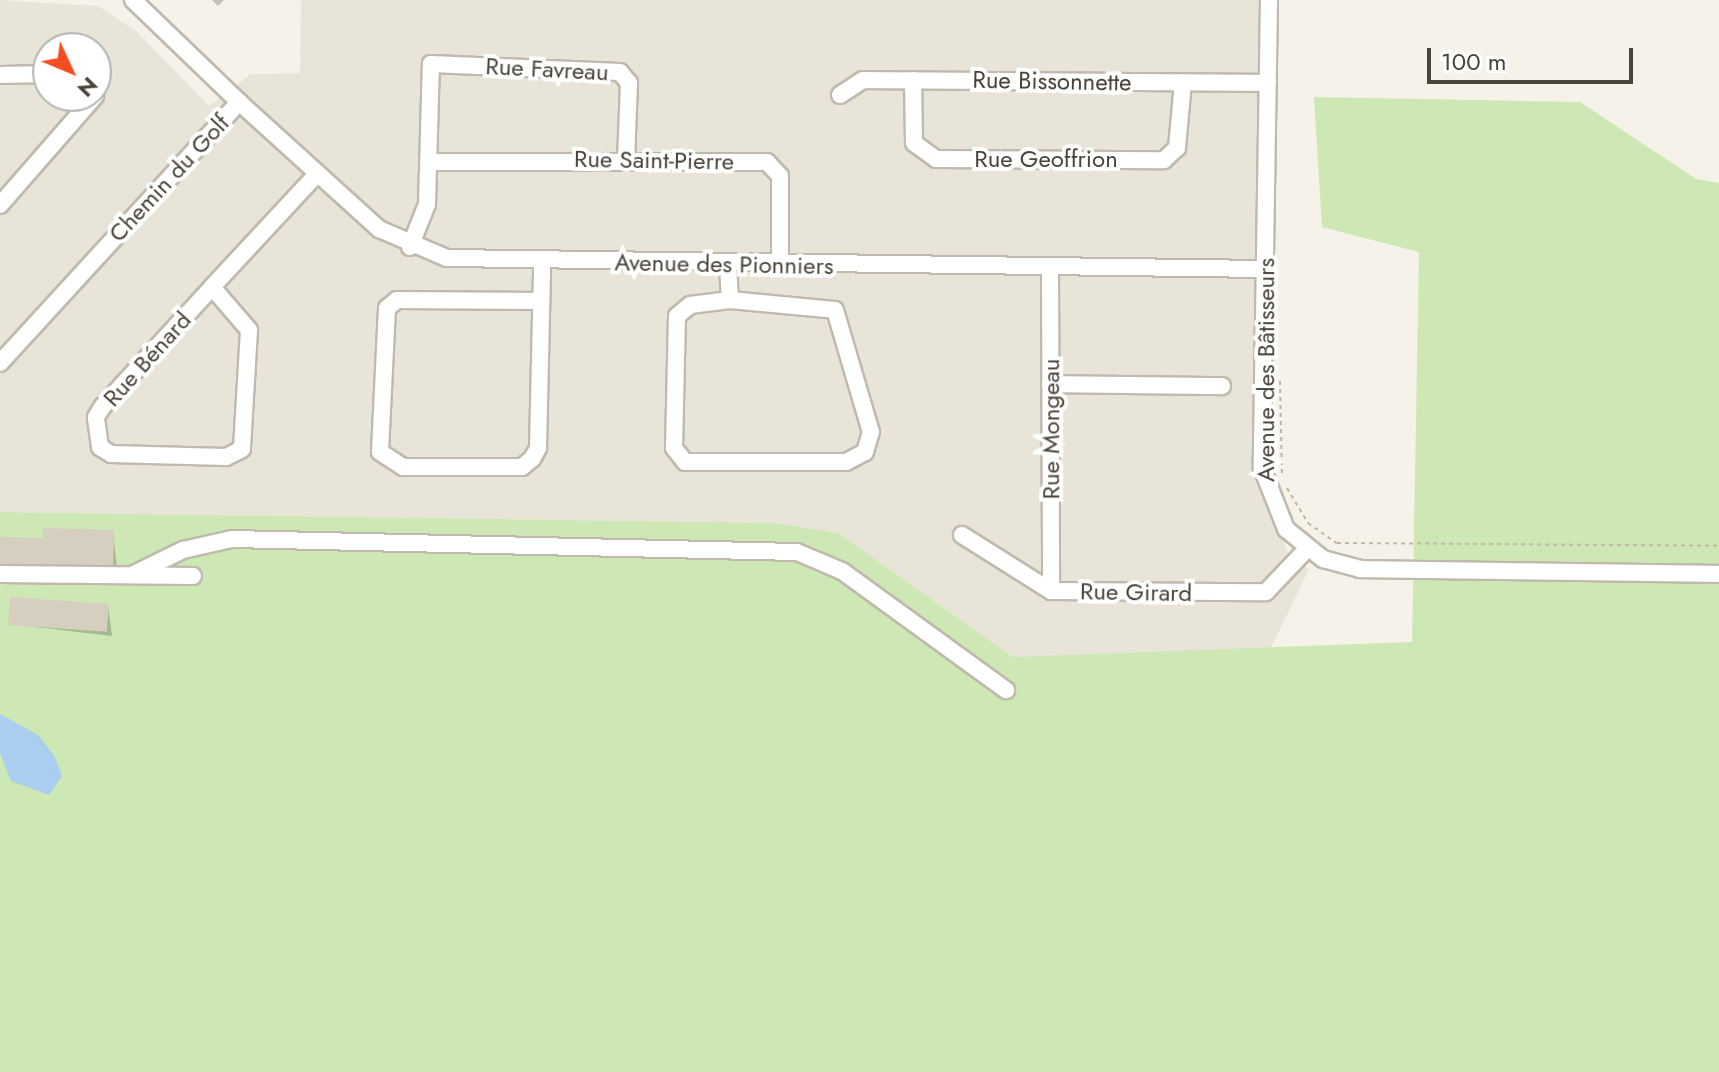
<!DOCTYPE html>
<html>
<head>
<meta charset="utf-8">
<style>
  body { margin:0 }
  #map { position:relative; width:1719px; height:1072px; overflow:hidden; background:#f5f2ea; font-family:Jost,sans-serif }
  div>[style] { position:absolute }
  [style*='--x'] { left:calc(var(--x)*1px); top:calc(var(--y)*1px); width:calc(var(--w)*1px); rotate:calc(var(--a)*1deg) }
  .residential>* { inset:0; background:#e8e4d8 }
  .green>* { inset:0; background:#cde8b4 }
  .water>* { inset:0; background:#a9ceef }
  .shadow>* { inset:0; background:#0003 }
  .building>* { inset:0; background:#d6cfc0; transform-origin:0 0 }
  .path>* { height:2px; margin-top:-1px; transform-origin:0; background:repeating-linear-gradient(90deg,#c2b79e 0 4px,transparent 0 8px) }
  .roads { filter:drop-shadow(2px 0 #c0baad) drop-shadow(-2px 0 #c0baad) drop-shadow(0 2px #c0baad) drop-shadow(0 -2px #c0baad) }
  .minor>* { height:16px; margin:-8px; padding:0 8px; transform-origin:8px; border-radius:8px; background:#fff }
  span { translate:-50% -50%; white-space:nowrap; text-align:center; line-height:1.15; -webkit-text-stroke:8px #fff; paint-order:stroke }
  .street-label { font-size:24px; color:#494338 }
  .north { position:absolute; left:32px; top:32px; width:80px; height:80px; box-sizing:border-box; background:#fff; border:2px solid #b6b4af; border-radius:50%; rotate:134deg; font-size:22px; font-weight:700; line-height:32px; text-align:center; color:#494338 }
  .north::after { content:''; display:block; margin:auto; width:28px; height:36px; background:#f54d21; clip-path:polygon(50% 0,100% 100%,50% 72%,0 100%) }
  .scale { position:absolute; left:1427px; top:48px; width:206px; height:36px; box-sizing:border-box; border:4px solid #494338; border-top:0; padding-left:10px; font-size:24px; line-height:28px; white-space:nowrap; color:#494338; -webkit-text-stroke:6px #fff; paint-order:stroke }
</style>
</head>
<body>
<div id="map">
  <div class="residential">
    <i style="clip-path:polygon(evenodd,0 0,98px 6px,137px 32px,209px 106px,251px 74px,300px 73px,301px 0,1259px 0,1253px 468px,1290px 557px,1309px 569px,1269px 652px,1013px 657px,838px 533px,775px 523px,0 512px,0 0,48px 48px,96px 48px,96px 96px,48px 96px,48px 48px)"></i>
  </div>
  <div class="green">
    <i style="clip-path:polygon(1314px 97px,1580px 102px,1696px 179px,1719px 183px,1719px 1072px,0 1072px,0 512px,775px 523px,838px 533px,1013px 657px,1412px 642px,1419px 252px,1322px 227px)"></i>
  </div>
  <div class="water">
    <i style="clip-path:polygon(0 714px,38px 735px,55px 757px,62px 776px,49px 795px,11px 781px,0 753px)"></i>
  </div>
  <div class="shadow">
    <i style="clip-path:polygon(212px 0,224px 0,218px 6px)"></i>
    <i style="clip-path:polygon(113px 532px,118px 577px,0 539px,45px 540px)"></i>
    <i style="clip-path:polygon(108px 606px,112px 636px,10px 624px)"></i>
  </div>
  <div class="building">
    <i style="clip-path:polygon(43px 528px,114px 530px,113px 571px,0 568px,0 537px,43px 538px)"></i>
    <i style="left:10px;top:597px;width:99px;height:28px;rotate:4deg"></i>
  </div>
  <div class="path">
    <i style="--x:1280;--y:381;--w:93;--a:88.8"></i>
    <i style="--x:1287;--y:488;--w:41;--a:59"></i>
    <i style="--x:1308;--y:523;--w:35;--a:35"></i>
    <i style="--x:1337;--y:543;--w:382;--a:0.4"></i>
  </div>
  <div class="roads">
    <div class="minor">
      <i style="--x:1269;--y:0;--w:468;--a:90.9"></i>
      <i style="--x:1262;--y:468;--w:66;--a:68.5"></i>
      <i style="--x:1286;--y:529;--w:48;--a:39"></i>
      <i style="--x:1323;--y:559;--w:38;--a:15"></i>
      <i style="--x:1360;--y:569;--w:359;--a:0.8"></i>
      <i style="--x:0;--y:75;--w:48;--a:-1.2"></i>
      <i style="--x:913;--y:80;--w:63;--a:89.1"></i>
      <i style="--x:914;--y:143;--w:27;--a:36"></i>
      <i style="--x:936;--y:159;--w:228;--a:0.3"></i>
      <i style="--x:1164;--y:160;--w:18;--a:-43"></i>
      <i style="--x:1177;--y:148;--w:66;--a:-84.8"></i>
      <i style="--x:840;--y:95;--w:27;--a:-33"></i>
      <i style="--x:863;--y:80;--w:405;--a:0.4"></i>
      <i style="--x:239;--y:102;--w:189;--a:42.2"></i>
      <i style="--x:379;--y:229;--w:74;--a:23.1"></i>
      <i style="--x:447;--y:258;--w:818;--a:0.77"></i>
      <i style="--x:432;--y:162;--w:335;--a:0"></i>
      <i style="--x:767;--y:162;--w:19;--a:47"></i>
      <i style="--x:780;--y:176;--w:89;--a:90"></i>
      <i style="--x:0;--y:205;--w:145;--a:-48.9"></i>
      <i style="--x:410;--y:247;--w:46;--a:-68.4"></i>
      <i style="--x:427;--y:204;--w:140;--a:-88.4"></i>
      <i style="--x:431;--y:64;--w:189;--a:2.4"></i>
      <i style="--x:620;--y:72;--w:14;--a:51"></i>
      <i style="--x:629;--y:83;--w:77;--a:92.2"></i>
      <i style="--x:728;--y:264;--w:36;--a:87"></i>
      <i style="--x:1050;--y:267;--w:324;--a:89.8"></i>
      <i style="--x:212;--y:287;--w:57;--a:49.3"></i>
      <i style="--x:249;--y:330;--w:119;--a:93.4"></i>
      <i style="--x:242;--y:449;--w:18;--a:153"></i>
      <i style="--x:226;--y:457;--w:115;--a:-178.5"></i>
      <i style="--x:111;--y:454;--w:13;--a:-148"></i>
      <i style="--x:100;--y:447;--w:30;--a:-98"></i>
      <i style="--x:96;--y:417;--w:13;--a:-58"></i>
      <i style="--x:103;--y:406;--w:161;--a:-47.5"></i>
      <i style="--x:212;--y:287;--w:153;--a:-47.1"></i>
      <i style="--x:730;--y:300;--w:105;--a:5.4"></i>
      <i style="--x:835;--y:310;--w:127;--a:73.6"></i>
      <i style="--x:871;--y:432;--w:21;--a:107"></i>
      <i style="--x:865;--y:452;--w:21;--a:152"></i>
      <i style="--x:846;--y:462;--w:161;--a:180"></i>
      <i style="--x:685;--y:462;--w:18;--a:-128"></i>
      <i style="--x:674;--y:448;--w:132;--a:-88.7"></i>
      <i style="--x:677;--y:316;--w:17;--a:-40"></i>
      <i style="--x:690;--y:305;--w:40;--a:-7.1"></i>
      <i style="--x:541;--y:301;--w:144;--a:-179.6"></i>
      <i style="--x:397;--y:300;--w:13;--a:141"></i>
      <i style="--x:387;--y:308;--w:144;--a:92.8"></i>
      <i style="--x:380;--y:452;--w:27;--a:33"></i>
      <i style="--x:403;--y:467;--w:119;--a:0"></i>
      <i style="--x:522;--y:467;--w:13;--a:-39"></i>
      <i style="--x:532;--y:459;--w:13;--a:-61"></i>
      <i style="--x:538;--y:448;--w:171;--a:-88.7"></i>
      <i style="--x:542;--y:277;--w:15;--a:-90"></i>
      <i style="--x:0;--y:363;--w:354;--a:-47.5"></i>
      <i style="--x:239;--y:102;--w:147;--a:-136.1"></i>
      <i style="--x:1050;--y:384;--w:172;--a:0.7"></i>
      <i style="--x:962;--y:535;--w:105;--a:32.2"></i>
      <i style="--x:1051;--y:591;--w:215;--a:0.3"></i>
      <i style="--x:1266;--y:592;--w:59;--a:-46.4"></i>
      <i style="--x:0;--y:574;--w:193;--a:0.6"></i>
      <i style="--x:134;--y:574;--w:55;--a:-26.1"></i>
      <i style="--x:183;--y:550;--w:50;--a:-12.7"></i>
      <i style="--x:232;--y:539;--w:565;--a:1.32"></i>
      <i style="--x:797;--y:552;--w:49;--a:22.9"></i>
      <i style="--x:842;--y:571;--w:203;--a:36"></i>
    </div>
  </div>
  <div class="street-label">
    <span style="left:547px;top:69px;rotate:3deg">Rue Favreau</span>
    <span style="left:1052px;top:81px;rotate:1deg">Rue Bissonnette</span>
    <span style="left:1046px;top:159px">Rue Geoffrion</span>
    <span style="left:654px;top:160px;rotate:1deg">Rue Saint-Pierre</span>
    <span style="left:169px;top:178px;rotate:-47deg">Chemin du Golf</span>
    <span style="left:724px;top:264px;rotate:1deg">Avenue des Pionniers</span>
    <span style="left:147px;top:359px;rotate:-48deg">Rue Bénard</span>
    <span style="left:1266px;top:370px;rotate:-90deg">Avenue des Bâtisseurs</span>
    <span style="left:1051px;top:429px;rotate:-90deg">Rue Mongeau</span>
    <span style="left:1136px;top:592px;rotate:1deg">Rue Girard</span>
  </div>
  <div class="north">N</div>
  <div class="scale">100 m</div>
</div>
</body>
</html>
